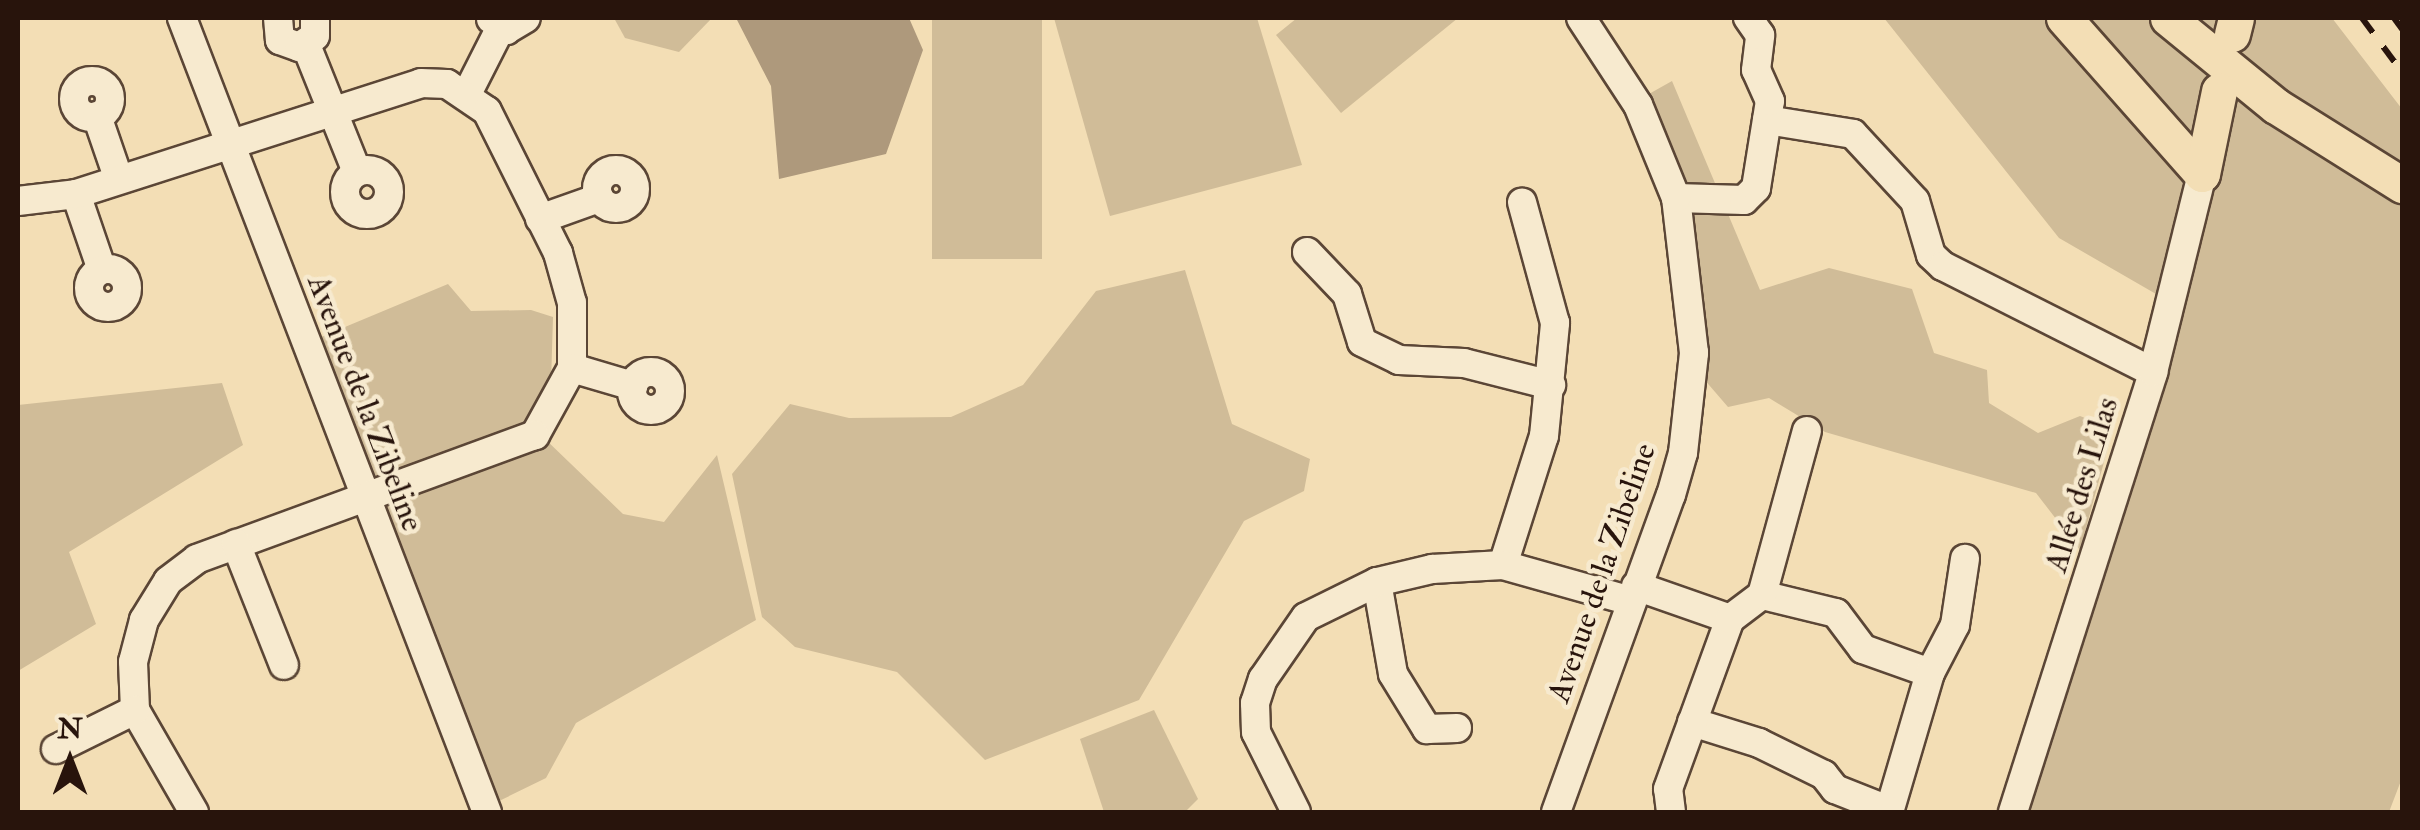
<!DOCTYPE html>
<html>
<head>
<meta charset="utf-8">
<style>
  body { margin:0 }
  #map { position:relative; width:2420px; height:830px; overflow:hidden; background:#f3deb5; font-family:"IM FELL Double Pica",serif }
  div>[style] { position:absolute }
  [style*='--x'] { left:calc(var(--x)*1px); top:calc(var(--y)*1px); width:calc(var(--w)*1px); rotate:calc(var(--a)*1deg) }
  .green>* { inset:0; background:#d0bc98; transform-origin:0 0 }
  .water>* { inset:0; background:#ae997c }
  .roads { filter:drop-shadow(2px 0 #5b4636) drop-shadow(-2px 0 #5b4636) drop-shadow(0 2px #5b4636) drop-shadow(0 -2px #5b4636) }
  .minor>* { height:28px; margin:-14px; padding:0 14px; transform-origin:14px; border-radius:14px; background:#f7eacf }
  .minor>.ring { margin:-14px; padding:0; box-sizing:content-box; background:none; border:28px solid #f7eacf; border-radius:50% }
  .major>* { height:35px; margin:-17.5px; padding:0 17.5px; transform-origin:17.5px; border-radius:17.5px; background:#f3deb5 }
  .rail>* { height:6px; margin-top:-3px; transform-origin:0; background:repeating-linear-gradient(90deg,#28140c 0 18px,transparent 0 36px) }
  span { translate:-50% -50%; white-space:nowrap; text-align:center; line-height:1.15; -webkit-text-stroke:9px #f7eacf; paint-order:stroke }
  .street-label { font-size:32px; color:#28140c }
  .frame { position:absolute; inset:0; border:20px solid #28140c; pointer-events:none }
  .north { position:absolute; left:20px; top:710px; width:100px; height:100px; -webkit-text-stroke:8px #f7eacf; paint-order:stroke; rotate:0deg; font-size:28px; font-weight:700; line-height:40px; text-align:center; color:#28140c }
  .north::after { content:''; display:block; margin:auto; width:35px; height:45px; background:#28140c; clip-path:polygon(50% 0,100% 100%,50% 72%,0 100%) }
</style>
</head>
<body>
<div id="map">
  <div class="green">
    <i style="clip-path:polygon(614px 18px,712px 18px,679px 52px,625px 38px)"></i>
    <i style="left:932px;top:18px;width:110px;height:241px"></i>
    <i style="clip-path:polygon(1054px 18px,1257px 18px,1302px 165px,1110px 216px)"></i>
    <i style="clip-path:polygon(1297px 18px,1458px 18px,1341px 113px,1276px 35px)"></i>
    <i style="clip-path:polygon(1884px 18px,2332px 18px,2402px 109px,2402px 778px,2389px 812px,2025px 812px,2182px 309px,2059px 238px)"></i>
    <i style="clip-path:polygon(1672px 81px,1760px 290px,1829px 268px,1912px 289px,1934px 353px,1987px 370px,1989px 403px,2038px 433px,2080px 416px,2113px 429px,2080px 550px,2036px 493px,1825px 432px,1769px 398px,1728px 407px,1703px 378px,1640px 99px)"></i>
    <i style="clip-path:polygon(1185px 270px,1232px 424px,1310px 459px,1304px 491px,1244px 521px,1139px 700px,985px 760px,897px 672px,795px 647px,762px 617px,732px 474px,790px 404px,849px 418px,951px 417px,1023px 385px,1096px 291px)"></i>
    <i style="clip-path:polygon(448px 284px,471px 311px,531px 310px,553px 317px,551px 383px,528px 423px,372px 481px,321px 337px)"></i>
    <i style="clip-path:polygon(222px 383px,243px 445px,69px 552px,96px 624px,18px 671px,18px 405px)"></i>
    <i style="clip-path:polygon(544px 438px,623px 514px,664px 522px,717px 455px,756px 620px,576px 723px,546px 778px,497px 802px,384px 499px)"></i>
    <i style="clip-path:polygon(1154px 710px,1198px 799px,1185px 812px,1104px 812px,1080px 739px)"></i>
  </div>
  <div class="water">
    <i style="clip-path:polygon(736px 18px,909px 18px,923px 50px,886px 154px,779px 179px,771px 86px)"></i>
  </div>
  <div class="roads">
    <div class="minor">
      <i style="--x:182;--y:18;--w:851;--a:68.99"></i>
      <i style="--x:278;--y:18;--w:22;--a:85"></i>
      <i style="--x:280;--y:40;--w:20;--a:20"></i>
      <i style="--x:299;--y:47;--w:19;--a:-35"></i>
      <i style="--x:315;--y:36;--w:18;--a:-90"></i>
      <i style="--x:491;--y:19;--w:19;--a:36"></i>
      <i style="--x:506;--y:30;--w:23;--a:-31"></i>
      <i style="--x:306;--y:45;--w:137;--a:68.1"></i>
      <i class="ring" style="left:74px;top:81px;width:8px;height:8px"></i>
      <i style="--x:468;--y:92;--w:71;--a:-63.1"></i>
      <i style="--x:97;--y:116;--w:65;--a:71"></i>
      <i style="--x:1767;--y:120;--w:87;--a:9.2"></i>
      <i style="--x:1853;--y:134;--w:91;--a:47.2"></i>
      <i style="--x:1915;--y:201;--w:56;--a:73.5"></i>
      <i style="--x:1931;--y:255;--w:16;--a:43"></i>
      <i style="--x:1943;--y:266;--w:235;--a:26.8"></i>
      <i class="ring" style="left:597px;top:170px;width:10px;height:10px"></i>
      <i class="ring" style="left:345px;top:170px;width:16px;height:16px"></i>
      <i style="--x:76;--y:194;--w:80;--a:71.1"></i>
      <i style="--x:1676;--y:198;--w:68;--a:1.7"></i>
      <i style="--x:1744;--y:200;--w:17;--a:-45"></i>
      <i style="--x:1756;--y:188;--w:88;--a:-80.9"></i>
      <i style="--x:1770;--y:101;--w:34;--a:-114"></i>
      <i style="--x:1756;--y:70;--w:35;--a:-83"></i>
      <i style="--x:1760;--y:35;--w:21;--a:-125"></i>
      <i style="--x:18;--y:201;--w:58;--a:-6.9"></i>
      <i style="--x:76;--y:194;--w:362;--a:-17.8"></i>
      <i style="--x:421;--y:83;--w:26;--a:2"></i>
      <i style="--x:447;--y:84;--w:48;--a:34"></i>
      <i style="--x:487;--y:111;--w:159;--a:63.4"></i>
      <i style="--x:558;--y:253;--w:52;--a:74.4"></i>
      <i style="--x:572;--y:303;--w:65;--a:90"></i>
      <i style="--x:572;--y:368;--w:77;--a:118.9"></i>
      <i style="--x:535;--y:435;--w:360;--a:159.9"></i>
      <i style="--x:197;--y:559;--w:36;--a:143"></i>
      <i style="--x:168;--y:581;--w:46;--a:121.6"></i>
      <i style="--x:144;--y:620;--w:43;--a:104.7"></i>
      <i style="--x:133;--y:662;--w:48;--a:87.6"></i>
      <i style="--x:135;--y:710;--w:118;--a:60"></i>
      <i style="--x:540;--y:219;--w:63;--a:-19.6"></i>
      <i style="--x:1307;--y:252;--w:58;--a:46.4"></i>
      <i style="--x:1347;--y:294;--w:50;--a:72.6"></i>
      <i style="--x:1362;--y:342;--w:41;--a:25.9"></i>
      <i style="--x:1399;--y:360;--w:65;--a:2.6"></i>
      <i style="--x:1464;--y:363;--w:90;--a:14.2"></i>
      <i class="ring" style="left:89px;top:269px;width:10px;height:10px"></i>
      <i style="--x:572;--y:368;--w:64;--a:16.4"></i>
      <i class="ring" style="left:632px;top:372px;width:10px;height:10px"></i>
      <i style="--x:236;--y:544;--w:130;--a:68.4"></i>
      <i style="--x:1503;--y:565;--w:135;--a:-72.4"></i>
      <i style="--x:1544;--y:436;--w:114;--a:-84.4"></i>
      <i style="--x:1555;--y:323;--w:125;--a:-105.3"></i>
      <i style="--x:1377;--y:582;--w:93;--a:80.1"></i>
      <i style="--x:1393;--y:674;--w:65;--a:58.3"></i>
      <i style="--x:1427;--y:729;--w:30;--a:-2"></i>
      <i style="--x:1636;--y:586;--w:100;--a:19.3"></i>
      <i style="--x:1762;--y:595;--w:76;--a:13.7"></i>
      <i style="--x:1836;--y:613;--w:45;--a:53.1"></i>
      <i style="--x:1863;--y:649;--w:71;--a:19.7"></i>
      <i style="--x:1930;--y:673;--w:145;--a:106.4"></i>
      <i style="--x:1930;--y:673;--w:54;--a:-62.5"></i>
      <i style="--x:1955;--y:625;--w:67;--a:-81.4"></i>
      <i style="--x:1692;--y:722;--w:70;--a:17.4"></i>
      <i style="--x:1759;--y:743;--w:72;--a:26.2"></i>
      <i style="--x:1824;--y:775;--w:18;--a:52"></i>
      <i style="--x:1835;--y:789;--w:57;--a:21.6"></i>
      <i style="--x:56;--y:749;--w:88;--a:-26.3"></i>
      <i style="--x:1296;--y:812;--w:89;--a:-116.6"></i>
      <i style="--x:1256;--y:732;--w:29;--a:-92"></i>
      <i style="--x:1255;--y:703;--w:25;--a:-72"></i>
      <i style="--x:1263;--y:679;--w:75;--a:-55.3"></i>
      <i style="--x:1306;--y:617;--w:79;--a:-26.2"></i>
      <i style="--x:1377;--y:582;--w:57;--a:-13.3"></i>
      <i style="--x:1432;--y:569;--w:71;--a:-3.2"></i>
      <i style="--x:1503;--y:565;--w:133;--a:15.7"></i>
      <i style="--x:1556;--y:812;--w:337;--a:-70.1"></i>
      <i style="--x:1671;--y:495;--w:44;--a:-74.1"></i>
      <i style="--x:1683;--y:453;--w:101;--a:-83.7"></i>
      <i style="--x:1694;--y:353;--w:156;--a:-96.6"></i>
      <i style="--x:1676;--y:198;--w:100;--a:-112.2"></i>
      <i style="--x:1638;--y:105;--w:104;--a:-123.2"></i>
      <i style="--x:1671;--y:812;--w:23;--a:-97"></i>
      <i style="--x:1668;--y:789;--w:181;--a:-70"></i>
      <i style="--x:1730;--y:619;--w:40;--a:-37"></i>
      <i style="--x:1762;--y:595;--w:170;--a:-74.7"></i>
      <i style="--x:2013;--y:812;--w:462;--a:-72.3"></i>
      <i style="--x:2153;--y:372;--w:204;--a:-76.1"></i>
    </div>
    <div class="major">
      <i style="--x:2064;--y:18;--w:208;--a:48.5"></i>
      <i style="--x:2168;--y:18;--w:139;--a:39.2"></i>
      <i style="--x:2276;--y:106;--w:149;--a:32.1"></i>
      <i style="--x:2232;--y:34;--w:16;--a:-76"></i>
      <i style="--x:2202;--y:174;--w:85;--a:-78.4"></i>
    </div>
  </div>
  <div class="rail">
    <i style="--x:2362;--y:18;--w:67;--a:53.5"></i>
    <i style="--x:2394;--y:18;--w:14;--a:54"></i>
  </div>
  <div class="street-label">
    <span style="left:365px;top:403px;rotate:69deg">Avenue de la Zibeline</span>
    <span style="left:2082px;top:485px;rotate:-73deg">Allée des Lilas</span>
    <span style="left:1602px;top:573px;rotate:-71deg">Avenue de la Zibeline</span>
  </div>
  <div class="frame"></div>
  <div class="north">N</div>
</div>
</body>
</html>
